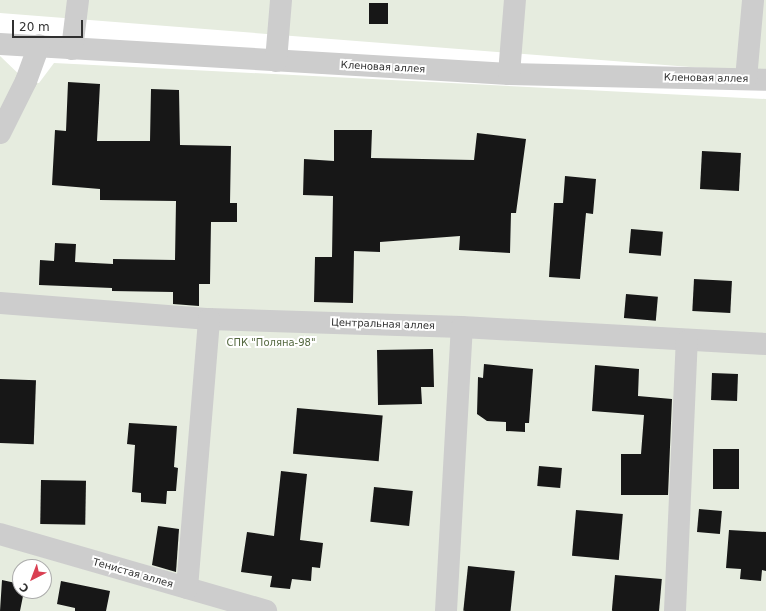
<!DOCTYPE html>
<html>
<head>
<meta charset="utf-8">
<style>
  body { margin:0 }
  #map { position:relative; width:766px; height:611px; overflow:hidden; background:#fff; font-family:"DejaVu Sans",sans-serif }
  div>[style] { position:absolute }
  [style*='--x'] { left:calc(var(--x)*1px); top:calc(var(--y)*1px); width:calc(var(--w)*1px); rotate:calc(var(--a)*1deg) }
  .green>* { inset:0; background:#e6ecdf }
  .building>* { inset:0; background:#171717; transform-origin:0 0 }
  .minor>* { height:22px; margin:-11px; padding:0 11px; transform-origin:11px; border-radius:11px; background:#cdcdcd }
  span { translate:-50% -50%; white-space:nowrap; text-align:center; line-height:1.15; -webkit-text-stroke:4px #fff; paint-order:stroke }
  .street-label { font-size:10px; color:#303030 }
  .park-label { font-size:10px; color:#556940 }
  .north { position:absolute; left:12px; top:559px; width:40px; height:40px; box-sizing:border-box; background:#fff; border:1px solid #acacac; border-radius:50%; rotate:222deg; font-size:11px; font-weight:700; line-height:16px; text-align:center; color:#303030 }
  .north::after { content:''; display:block; margin:auto; width:14px; height:18px; background:#da3f52; clip-path:polygon(50% 0,100% 100%,50% 72%,0 100%) }
  .scale { position:absolute; left:12px; top:20px; width:71px; height:18px; box-sizing:border-box; border:2px solid #303030; border-top:0; padding-left:5px; font-size:12px; line-height:14px; white-space:nowrap; color:#303030; -webkit-text-stroke:3px #fff; paint-order:stroke }
</style>
</head>
<body>
<div id="map">
  <div class="green">
    <i style="clip-path:polygon(0 0,766px 0,766px 73px,0 13px)"></i>
    <i style="clip-path:polygon(evenodd,0 56px,26px 81px,39px 83px,54px 63px,766px 99px,766px 611px,0 611px,0 56px,20px 567px,44px 567px,44px 591px,20px 591px,20px 567px)"></i>
  </div>
  <div class="building">
    <i style="left:369px;top:3px;width:19px;height:21px"></i>
    <i style="clip-path:polygon(68px 82px,100px 84px,97px 141px,150px 141px,151px 89px,179px 90px,180px 145px,231px 146px,230px 203px,237px 203px,237px 222px,211px 222px,210px 284px,199px 284px,199px 306px,173px 304px,173px 292px,112px 291px,112px 288px,39px 285px,40px 260px,54px 261px,55px 243px,76px 244px,75px 262px,113px 264px,113px 259px,175px 260px,176px 201px,100px 200px,100px 189px,52px 185px,55px 130px,66px 131px)"></i>
    <i style="clip-path:polygon(334px 130px,372px 130px,371px 158px,474px 160px,477px 133px,526px 139px,516px 213px,511px 213px,510px 253px,459px 250px,460px 236px,380px 242px,380px 252px,354px 251px,353px 303px,314px 302px,315px 257px,332px 257px,333px 196px,303px 195px,304px 159px,334px 161px)"></i>
    <i style="left:702px;top:151px;width:39px;height:38px;rotate:3deg"></i>
    <i style="clip-path:polygon(565px 176px,596px 179px,593px 214px,586px 213px,580px 279px,549px 277px,554px 203px,563px 203px)"></i>
    <i style="left:631px;top:229px;width:32px;height:24px;rotate:5deg"></i>
    <i style="left:694px;top:279px;width:38px;height:32px;rotate:3deg"></i>
    <i style="left:626px;top:294px;width:32px;height:24px;rotate:5deg"></i>
    <i style="clip-path:polygon(433px 349px,434px 387px,421px 387px,422px 404px,378px 405px,377px 350px)"></i>
    <i style="clip-path:polygon(484px 364px,533px 369px,529px 423px,525px 423px,525px 432px,506px 431px,506px 422px,487px 421px,477px 414px,478px 377px,483px 378px)"></i>
    <i style="clip-path:polygon(595px 365px,639px 369px,638px 396px,672px 399px,668px 495px,621px 495px,621px 454px,641px 454px,644px 415px,592px 411px)"></i>
    <i style="left:712px;top:373px;width:26px;height:27px;rotate:2deg"></i>
    <i style="left:0;top:379px;width:36px;height:64px;rotate:2deg"></i>
    <i style="left:297px;top:408px;width:86px;height:46px;rotate:5deg"></i>
    <i style="clip-path:polygon(129px 423px,177px 426px,174px 467px,178px 468px,176px 491px,167px 491px,166px 504px,141px 502px,141px 493px,132px 492px,135px 445px,127px 444px)"></i>
    <i style="left:713px;top:449px;width:26px;height:40px"></i>
    <i style="left:539px;top:466px;width:23px;height:20px;rotate:5deg"></i>
    <i style="clip-path:polygon(281px 471px,307px 474px,300px 540px,323px 543px,320px 568px,312px 567px,311px 581px,292px 579px,290px 589px,270px 587px,272px 576px,241px 572px,247px 532px,274px 536px)"></i>
    <i style="left:41px;top:480px;width:45px;height:44px;rotate:1deg"></i>
    <i style="left:374px;top:487px;width:39px;height:35px;rotate:6deg"></i>
    <i style="left:699px;top:509px;width:23px;height:23px;rotate:5deg"></i>
    <i style="left:576px;top:510px;width:47px;height:46px;rotate:5deg"></i>
    <i style="clip-path:polygon(158px 526px,179px 529px,176px 572px,152px 565px)"></i>
    <i style="clip-path:polygon(729px 530px,766px 532px,766px 571px,762px 570px,761px 581px,740px 579px,741px 569px,726px 568px)"></i>
    <i style="left:468px;top:566px;width:47px;height:45px;rotate:6deg"></i>
    <i style="left:615px;top:575px;width:47px;height:36px;rotate:5deg"></i>
    <i style="clip-path:polygon(2px 580px,20px 584px,20px 591px,24px 591px,20px 611px,0 611px)"></i>
    <i style="clip-path:polygon(61px 581px,110px 591px,106px 611px,75px 611px,75px 608px,57px 604px)"></i>
  </div>
  <div class="minor">
    <i style="--x:0;--y:44;--w:510;--a:3.37"></i>
    <i style="--x:509;--y:74;--w:257;--a:1.3"></i>
    <i style="--x:72;--y:49;--w:49;--a:-83"></i>
    <i style="--x:276;--y:61;--w:61;--a:-85.3"></i>
    <i style="--x:509;--y:74;--w:74;--a:-85.4"></i>
    <i style="--x:746;--y:79;--w:79;--a:-84.9"></i>
    <i style="--x:0;--y:133;--w:58;--a:-63.4"></i>
    <i style="--x:26;--y:81;--w:38;--a:-70"></i>
    <i style="--x:0;--y:303;--w:210;--a:4.4"></i>
    <i style="--x:209;--y:319;--w:253;--a:1.8"></i>
    <i style="--x:462;--y:327;--w:304;--a:3.2"></i>
    <i style="--x:0;--y:534;--w:277;--a:16.1"></i>
    <i style="--x:187;--y:588;--w:270;--a:-85.3"></i>
    <i style="--x:446;--y:611;--w:284;--a:-86.8"></i>
    <i style="--x:675;--y:611;--w:270;--a:-87.5"></i>
  </div>
  <div class="street-label">
    <span style="left:383px;top:67px;rotate:3deg">Кленовая аллея</span>
    <span style="left:706px;top:78px;rotate:1deg">Кленовая аллея</span>
    <span style="left:383px;top:324px;rotate:2deg">Центральная аллея</span>
    <span style="left:133px;top:573px;rotate:16deg">Тенистая аллея</span>
  </div>
  <div class="park-label">
    <span style="left:271px;top:343px">СПК "Поляна-98"</span>
  </div>
  <div class="north">С</div>
  <div class="scale">20 m</div>
</div>
</body>
</html>
